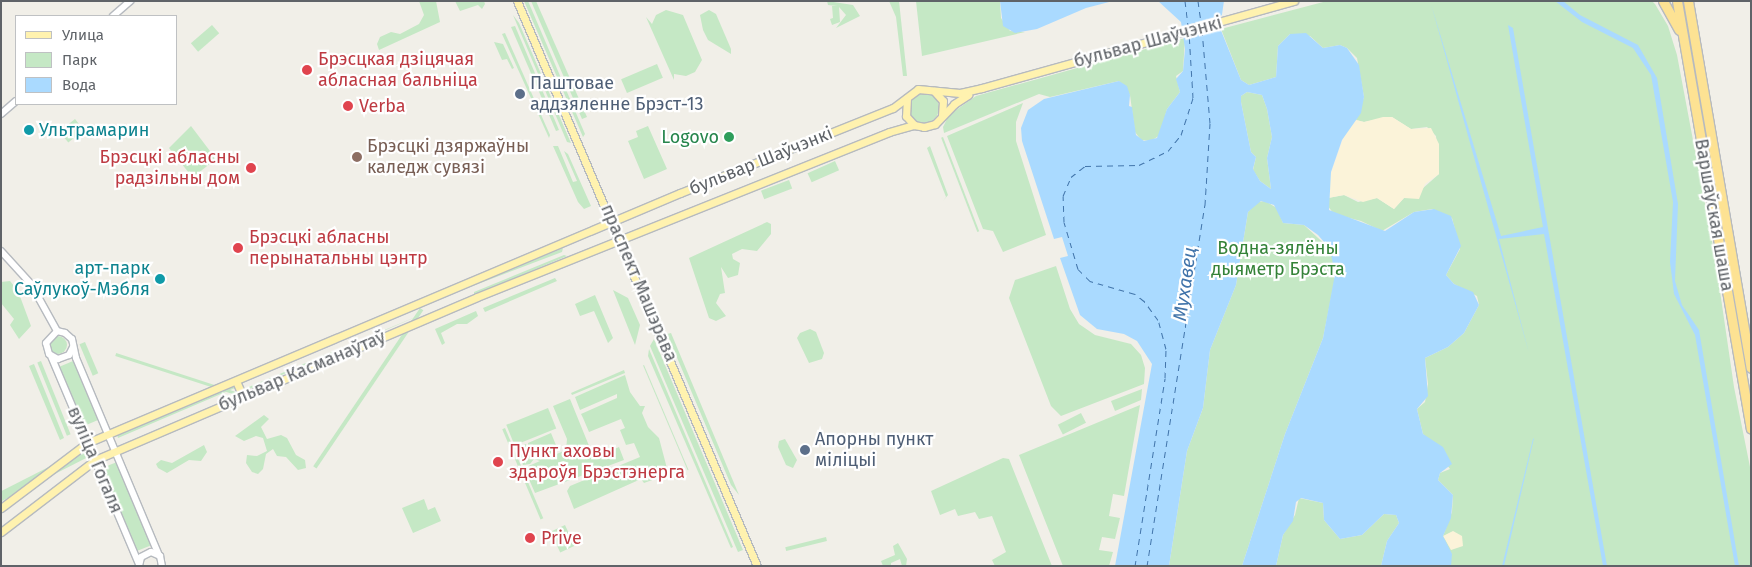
<!DOCTYPE html>
<html>
<head>
<meta charset="utf-8">
<style>
  body { margin:0 }
  #map { position:relative; width:1752px; height:567px; overflow:hidden; background:#f1efe8; font-family:"Fira Sans",sans-serif }
  div>[style] { position:absolute }
  [style*='--x'] { left:calc(var(--x)*1px); top:calc(var(--y)*1px); width:calc(var(--w)*1px); rotate:calc(var(--a)*1deg) }
  .green>* { inset:0; background:#c5e8c5; transform-origin:0 0 }
  .round { border-radius:50% }
  .sand>* { inset:0; background:#fbf3d9 }
  .water>* { inset:0; background:#aadaff }
  .pier>* { inset:0; background:#f1efe8 }
  .ferry>* { height:1px; margin-top:-0.5px; transform-origin:0; background:repeating-linear-gradient(90deg,#4174aa 0 6px,transparent 0 11px) }
  .roads { filter:drop-shadow(1px 0 #b6babf) drop-shadow(-1px 0 #b6babf) drop-shadow(0 1px #b6babf) drop-shadow(0 -1px #b6babf) }
  .secondary>* { height:6px; margin:-3px; padding:0 3px; transform-origin:3px; border-radius:3px; background:#fff }
  .primary>* { height:7px; margin:-3.5px; padding:0 3.5px; transform-origin:3.5px; border-radius:3.5px; background:#fff2af }
  .highway>* { height:9px; margin:-4.5px; padding:0 4.5px; transform-origin:4.5px; border-radius:4.5px; background:#fde293 }
  .dots>* { width:14px; height:14px; translate:-50% -50%; box-sizing:border-box; border:2px solid #fff; border-radius:50% }
  span { translate:-50% -50%; white-space:nowrap; text-align:center; line-height:1.15; -webkit-text-stroke:4.5px #fff; paint-order:stroke }
  .street-label { font-size:18px; color:#5f6368 }
  .health-label { font-size:18px; color:#be3a42 }
  .left { translate:0 -50%; text-align:left }
  .right { translate:-100% -50%; text-align:right }
  .service-label { font-size:18px; color:#4e5e75 }
  .culture-label { font-size:18px; color:#0d838f }
  .leisure-label { font-size:18px; color:#27864d }
  .education-label { font-size:18px; color:#785e54 }
  .park-label { font-size:18px; color:#348238 }
  .water-label { font-size:19px; color:#4174aa; font-style:italic }
  .frame { position:absolute; inset:0; border:2px solid #5f6368; pointer-events:none }
  .legend { position:absolute; left:15px; top:15px; width:162px; height:90px; box-sizing:border-box; background:#fff; border:1px solid #bfc1c3; margin:0; padding:6px 9px; list-style:none; font-size:15px; color:#5f6368 }
  .legend li { display:flex; align-items:center; gap:10px; height:25px }
  .legend b { width:25px; border:1px solid #bfc1c3 }
</style>
</head>
<body>
<div id="map">
  <div class="green">
    <i style="clip-path:polygon(419px 1px,436px 1px,440px 22px,379px 50px,377px 44px,380px 37px,391px 32px,400px 34px,419px 24px,424px 15px)"></i>
    <i style="clip-path:polygon(455px 1px,484px 1px,485px 4px,482px 9px,478px 5px,460px 11px)"></i>
    <i style="clip-path:polygon(524px 1px,528px 1px,585px 134px,583px 137px)"></i>
    <i style="clip-path:polygon(531px 1px,536px 1px,587px 117px,582px 119px)"></i>
    <i style="clip-path:polygon(827px 1px,853px 5px,860px 16px,836px 28px,846px 15px,839px 7px,840px 22px,832px 25px,830px 19px,833px 18px,832px 6px,837px 6px,828px 5px)"></i>
    <i style="clip-path:polygon(889px 1px,899px 1px,907px 76px,903px 76px,896px 17px)"></i>
    <i style="clip-path:polygon(916px 1px,1000px 1px,1001px 18px,1010px 31px,1025px 32px,922px 56px)"></i>
    <i style="clip-path:polygon(1327px 1px,1652px 1px,1655px 4px,1668px 26px,1677px 55px,1715px 257px,1734px 387px,1751px 472px,1751px 566px,1451px 566px,1443px 536px,1452px 512px,1453px 495px,1438px 480px,1440px 473px,1450px 469px,1423px 434px,1417px 409px,1425px 402px,1428px 384px,1425px 358px,1448px 347px,1464px 333px,1479px 305px,1477px 296px,1454px 284px,1446px 275px,1460px 249px,1452px 218px,1432px 209px,1414px 212px,1382px 231px,1361px 221px,1334px 214px,1327px 205px,1328px 198px,1344px 195px,1358px 202px,1377px 198px,1394px 209px,1404px 198px,1422px 189px,1439px 174px,1436px 136px,1427px 127px,1411px 129px,1392px 117px,1364px 122px,1356px 120px,1364px 97px,1357px 58px,1347px 48px,1340px 45px,1323px 48px,1310px 36px,1290px 34px,1278px 46px,1276px 77px,1249px 85px,1241px 80px,1221px 29px)"></i>
    <i style="clip-path:polygon(666px 10px,683px 15px,702px 60px,695px 72px,686px 76px,674px 74px,674px 80px,646px 17px,652px 24px,656px 15px)"></i>
    <i style="clip-path:polygon(709px 10px,716px 14px,731px 49px,731px 54px,708px 40px,703px 30px,700px 15px)"></i>
    <i style="clip-path:polygon(513px 15px,519px 23px,571px 143px,567px 142px)"></i>
    <i style="left:212px;top:25px;width:11px;height:28px;rotate:49deg"></i>
    <i style="clip-path:polygon(515px 26px,559px 130px,556px 131px,511px 27px)"></i>
    <i style="clip-path:polygon(505px 33px,550px 135px,549px 138px,502px 34px)"></i>
    <i style="clip-path:polygon(1185px 38px,1183px 71px,1176px 76px,1180px 92px,1167px 109px,1160px 135px,1151px 141px,1141px 140px,1135px 132px,1130px 95px,1119px 81px,1050px 97px,1039px 94px,944px 133px,943px 127px,949px 115px,976px 96px)"></i>
    <i style="clip-path:polygon(494px 42px,503px 44px,514px 68px,512px 69px,507px 59px,502px 60px)"></i>
    <i style="left:657px;top:64px;width:15px;height:39px;rotate:67deg"></i>
    <i style="clip-path:polygon(1247px 92px,1262px 95px,1267px 109px,1272px 137px,1267px 158px,1271px 189px,1260px 181px,1253px 170px,1256px 157px,1251px 152px,1241px 102px,1241px 96px)"></i>
    <i class="round" style="left:909px;top:93px;width:30px;height:30px"></i>
    <i style="clip-path:polygon(1023px 103px,1016px 122px,1016px 141px,1046px 235px,1003px 252px,993px 231px,983px 229px,947px 136px)"></i>
    <i style="left:75px;top:119px;width:14px;height:20px;rotate:51deg"></i>
    <i style="clip-path:polygon(191px 126px,216px 159px,197px 174px,189px 173px,169px 148px)"></i>
    <i style="clip-path:polygon(648px 126px,667px 169px,644px 179px,628px 141px,638px 137px,636px 131px)"></i>
    <i style="left:943px;top:137px;width:101px;height:2px;rotate:69deg"></i>
    <i style="clip-path:polygon(553px 146px,558px 146px,573px 182px,577px 181px,564px 151px,568px 154px,591px 206px,584px 209px,578px 202px)"></i>
    <i style="clip-path:polygon(930px 146px,948px 195px,943px 201px,946px 197px,927px 148px)"></i>
    <i style="left:835px;top:161px;width:10px;height:30px;rotate:66deg"></i>
    <i style="left:789px;top:180px;width:9px;height:30px;rotate:69deg"></i>
    <i style="clip-path:polygon(1265px 201px,1277px 208px,1283px 223px,1304px 225px,1330px 249px,1335px 265px,1334px 283px,1323px 338px,1285px 434px,1242px 566px,1169px 566px,1187px 451px,1203px 408px,1210px 350px,1236px 285px,1248px 212px,1257px 202px)"></i>
    <i style="clip-path:polygon(767px 222px,771px 224px,771px 234px,757px 251px,742px 249px,732px 254px,733px 259px,740px 263px,738px 275px,728px 278px,721px 267px,725px 293px,720px 294px,716px 303px,726px 316px,716px 321px,709px 318px,689px 258px)"></i>
    <i style="clip-path:polygon(563px 248px,562px 252px,470px 287px)"></i>
    <i style="clip-path:polygon(564px 255px,567px 256px,474px 295px,474px 292px)"></i>
    <i style="clip-path:polygon(1056px 266px,1070px 309px,1079px 324px,1095px 335px,1131px 344px,1141px 355px,1145px 368px,1144px 384px,1061px 416px,1051px 406px,1009px 298px,1015px 280px)"></i>
    <i style="clip-path:polygon(555px 278px,557px 281px,485px 312px,483px 308px)"></i>
    <i style="clip-path:polygon(10px 281px,18px 291px,31px 326px,19px 339px,10px 325px,14px 319px,1px 303px,1px 282px)"></i>
    <i style="clip-path:polygon(613px 290px,628px 298px,640px 325px,635px 345px)"></i>
    <i style="clip-path:polygon(595px 295px,613px 338px,608px 343px,594px 311px,580px 316px,575px 304px)"></i>
    <i style="left:420px;top:308px;width:4px;height:191px;rotate:34deg"></i>
    <i style="clip-path:polygon(476px 311px,478px 316px,467px 324px,457px 324px,441px 333px,445px 343px,442px 345px,435px 329px)"></i>
    <i style="clip-path:polygon(425px 313px,247px 390px,244px 389px)"></i>
    <i style="clip-path:polygon(810px 329px,816px 332px,824px 353px,822px 359px,809px 363px,797px 338px,800px 333px)"></i>
    <i style="clip-path:polygon(671px 333px,739px 495px,731px 485px,667px 334px)"></i>
    <i class="round" style="left:49px;top:336px;width:18px;height:18px"></i>
    <i style="clip-path:polygon(654px 339px,743px 550px,738px 552px,650px 346px)"></i>
    <i style="left:85px;top:342px;width:34px;height:6px;rotate:67deg"></i>
    <i style="clip-path:polygon(649px 349px,733px 547px,731px 548px,648px 356px)"></i>
    <i style="left:41px;top:361px;width:79px;height:4px;rotate:68deg"></i>
    <i style="left:73px;top:361px;width:64px;height:16px;rotate:67deg"></i>
    <i style="clip-path:polygon(34px 364px,64px 438px,60px 440px,29px 366px)"></i>
    <i style="left:644px;top:365px;width:114px;height:1px;rotate:67deg"></i>
    <i style="clip-path:polygon(624px 370px,625px 373px,572px 395px,571px 393px)"></i>
    <i style="clip-path:polygon(625px 375px,630px 392px,640px 406px,645px 406px,642px 413px,648px 427px,659px 438px,669px 476px,660px 470px,655px 479px,644px 483px,641px 479px,574px 509px,567px 491px,570px 486px,640px 457px,634px 443px,626px 445px,620px 430px,625px 428px,621px 419px,589px 432px,583px 418px,581px 414px,617px 398px,617px 394px,580px 410px,575px 397px)"></i>
    <i style="clip-path:polygon(233px 386px,235px 388px,118px 438px,117px 435px)"></i>
    <i style="clip-path:polygon(1142px 389px,1141px 400px,1115px 411px,1111px 401px)"></i>
    <i style="left:236px;top:392px;width:3px;height:126px;rotate:108deg"></i>
    <i style="clip-path:polygon(570px 399px,594px 458px,619px 447px,624px 460px,535px 493px,524px 468px,540px 461px,534px 459px,530px 464px,523px 465px,516px 448px,526px 444px,529px 450px,528px 443px,551px 433px,558px 450px,545px 459px,566px 450px,567px 439px,553px 406px)"></i>
    <i style="clip-path:polygon(1140px 405px,1124px 496px,1113px 494px,1109px 516px,1120px 518px,1115px 539px,1102px 537px,1099px 550px,1113px 552px,1109px 566px,1063px 566px,1019px 455px)"></i>
    <i style="left:548px;top:408px;width:22px;height:45px;rotate:68deg"></i>
    <i style="left:1081px;top:413px;width:11px;height:26px;rotate:63deg"></i>
    <i style="clip-path:polygon(264px 415px,269px 419px,261px 427px,267px 439px,281px 435px,287px 438px,296px 455px,305px 460px,306px 468px,298px 470px,286px 457px,277px 456px,273px 449px,266px 454px,263px 469px,258px 474px,252px 472px,246px 463px,247px 455px,257px 456px,267px 451px,263px 438px,256px 436px,244px 441px,235px 436px)"></i>
    <i style="left:505px;top:428px;width:98px;height:3px;rotate:67deg"></i>
    <i style="clip-path:polygon(785px 439px,797px 460px,793px 468px,786px 465px,778px 447px,779px 441px)"></i>
    <i style="clip-path:polygon(204px 445px,207px 452px,201px 461px,189px 460px,167px 473px,158px 468px,156px 464px,161px 460px,172px 463px)"></i>
    <i style="left:84px;top:449px;width:9px;height:107px;rotate:63deg"></i>
    <i style="clip-path:polygon(1003px 458px,1009px 459px,1052px 566px,995px 566px,992px 560px,1006px 552px,992px 516px,979px 519px,975px 512px,958px 516px,955px 509px,940px 515px,931px 491px)"></i>
    <i style="left:117px;top:462px;width:90px;height:17px;rotate:68deg"></i>
    <i style="clip-path:polygon(1299px 498px,1323px 503px,1324px 520px,1340px 539px,1362px 535px,1384px 514px,1396px 515px,1399px 523px,1387px 541px,1381px 566px,1276px 566px,1283px 535px,1295px 515px)"></i>
    <i style="clip-path:polygon(424px 499px,428px 510px,435px 507px,441px 521px,413px 533px,402px 508px)"></i>
    <i style="left:565px;top:525px;width:23px;height:16px;rotate:65deg"></i>
    <i style="left:826px;top:537px;width:4px;height:42px;rotate:76deg"></i>
    <i style="clip-path:polygon(898px 543px,907px 559px,906px 566px,902px 566px,900px 559px,891px 563px,891px 566px,883px 566px,881px 561px,895px 555px,893px 546px)"></i>
  </div>
  <div class="sand">
    <i style="clip-path:polygon(1383px 117px,1392px 117px,1411px 129px,1431px 128px,1439px 144px,1439px 174px,1425px 184px,1419px 199px,1404px 198px,1394px 209px,1377px 198px,1363px 202px,1344px 195px,1328px 198px,1330px 176px,1344px 136px,1356px 120px,1364px 122px)"></i>
    <i style="clip-path:polygon(1453px 531px,1462px 536px,1463px 546px,1451px 550px,1443px 536px)"></i>
  </div>
  <div class="water">
    <i style="clip-path:polygon(1000px 1px,1113px 1px,1086px 8px,1037px 29px,1015px 33px,1003px 26px)"></i>
    <i style="clip-path:polygon(evenodd,1158px 1px,1224px 1px,1220px 28px,1241px 80px,1249px 85px,1276px 77px,1278px 46px,1290px 34px,1306px 33px,1323px 48px,1340px 45px,1347px 48px,1359px 65px,1364px 97px,1361px 113px,1342px 140px,1331px 172px,1329px 210px,1385px 231px,1414px 212px,1434px 209px,1451px 216px,1461px 246px,1446px 275px,1454px 284px,1473px 292px,1479px 305px,1464px 333px,1448px 347px,1425px 358px,1428px 396px,1417px 409px,1423px 434px,1443px 447px,1452px 464px,1440px 473px,1438px 480px,1453px 495px,1451px 518px,1443px 536px,1452px 554px,1451px 566px,1381px 566px,1387px 541px,1399px 523px,1396px 515px,1384px 514px,1362px 535px,1340px 539px,1324px 520px,1323px 503px,1301px 498px,1296px 502px,1293px 521px,1283px 535px,1276px 566px,1242px 566px,1285px 434px,1323px 338px,1335px 274px,1330px 249px,1318px 235px,1304px 225px,1283px 223px,1274px 205px,1261px 201px,1248px 212px,1236px 285px,1210px 350px,1203px 408px,1187px 451px,1169px 566px,1115px 566px,1152px 364px,1137px 341px,1124px 334px,1097px 329px,1080px 315px,1060px 258px,1068px 256px,1062px 237px,1054px 239px,1022px 141px,1021px 128px,1028px 110px,1044px 99px,1119px 81px,1127px 86px,1130px 95px,1129px 106px,1132px 107px,1136px 135px,1144px 141px,1157px 138px,1167px 109px,1180px 92px,1176px 79px,1183px 71px,1185px 49px,1181px 22px,1158px 1px,1247px 92px,1262px 95px,1267px 109px,1272px 137px,1267px 158px,1271px 189px,1260px 181px,1253px 169px,1256px 157px,1251px 152px,1241px 102px,1241px 96px,1247px 92px)"></i>
    <i style="clip-path:polygon(1555px 1px,1563px 1px,1580px 15px,1638px 45px,1657px 78px,1678px 204px,1675px 281px,1682px 305px,1699px 330px,1739px 566px,1735px 566px,1695px 335px,1674px 294px,1670px 262px,1673px 202px,1651px 75px,1633px 48px,1582px 22px)"></i>
    <i style="clip-path:polygon(1431px 4px,1501px 236px,1543px 227px,1508px 25px,1513px 28px,1607px 566px,1603px 566px,1544px 234px,1499px 239px,1529px 353px)"></i>
    <i style="clip-path:polygon(1534px 438px,1504px 566px,1502px 566px,1533px 439px)"></i>
  </div>
  <div class="pier">
    <i style="clip-path:polygon(1223px 15px,1223px 28px,1182px 38px,1180px 27px)"></i>
  </div>
  <div class="ferry">
    <i style="--x:1185;--y:1;--w:26;--a:83"></i>
    <i style="--x:1198;--y:1;--w:22;--a:82"></i>
    <i style="--x:1135;--y:566;--w:190;--a:-80.9"></i>
    <i style="--x:1165;--y:378;--w:29;--a:-88"></i>
    <i style="--x:1166;--y:349;--w:30;--a:-105"></i>
    <i style="--x:1158;--y:320;--w:24;--a:-126"></i>
    <i style="--x:1144;--y:301;--w:11;--a:-142"></i>
    <i style="--x:1135;--y:294;--w:47;--a:-163.9"></i>
    <i style="--x:1090;--y:281;--w:17;--a:-135"></i>
    <i style="--x:1078;--y:269;--w:49;--a:-106.6"></i>
    <i style="--x:1064;--y:222;--w:26;--a:-92"></i>
    <i style="--x:1063;--y:196;--w:21;--a:-67"></i>
    <i style="--x:1071;--y:177;--w:18;--a:-38"></i>
    <i style="--x:1085;--y:166;--w:54;--a:-1.1"></i>
    <i style="--x:1139;--y:165;--w:32;--a:-26"></i>
    <i style="--x:1168;--y:151;--w:21;--a:-51"></i>
    <i style="--x:1181;--y:135;--w:39;--a:-72"></i>
    <i style="--x:1193;--y:98;--w:65;--a:-93.5"></i>
    <i style="--x:1147;--y:566;--w:366;--a:-80.9"></i>
    <i style="--x:1205;--y:205;--w:82;--a:-86.5"></i>
    <i style="--x:1210;--y:123;--w:94;--a:-94.9"></i>
  </div>
  <div class="roads">
    <div class="secondary">
      <i style="--x:113;--y:16;--w:23;--a:-41"></i>
      <i style="--x:1;--y:114;--w:20;--a:-41"></i>
      <i style="--x:1;--y:251;--w:45;--a:47.7"></i>
      <i style="--x:31;--y:284;--w:54;--a:61"></i>
      <i style="--x:73;--y:347;--w:9;--a:117"></i>
      <i style="--x:69;--y:355;--w:12;--a:160"></i>
      <i style="--x:58;--y:359;--w:10;--a:-151"></i>
      <i style="--x:49;--y:354;--w:11;--a:-105"></i>
      <i style="--x:46;--y:343;--w:16;--a:-47"></i>
      <i style="--x:57;--y:331;--w:8;--a:14"></i>
      <i style="--x:65;--y:333;--w:9;--a:41"></i>
      <i style="--x:72;--y:339;--w:19;--a:78"></i>
      <i style="--x:76;--y:358;--w:214;--a:67.2"></i>
      <i style="--x:51;--y:356;--w:226;--a:67.1"></i>
      <i style="--x:139;--y:566;--w:9;--a:-77"></i>
      <i style="--x:141;--y:557;--w:11;--a:-27"></i>
      <i style="--x:151;--y:552;--w:10;--a:24"></i>
      <i style="--x:160;--y:556;--w:10;--a:79"></i>
    </div>
    <div class="primary">
      <i style="--x:517;--y:1;--w:614;--a:66.99"></i>
      <i style="--x:934;--y:91;--w:13;--a:48"></i>
      <i style="--x:943;--y:101;--w:14;--a:94"></i>
      <i style="--x:907;--y:98;--w:18;--a:93"></i>
      <i style="--x:906;--y:116;--w:12;--a:48"></i>
      <i style="--x:914;--y:125;--w:10;--a:11"></i>
      <i style="--x:924;--y:127;--w:11;--a:-15"></i>
      <i style="--x:935;--y:124;--w:28;--a:-46"></i>
      <i style="--x:954;--y:104;--w:17;--a:-33"></i>
      <i style="--x:236;--y:381;--w:17;--a:66"></i>
      <i style="--x:1;--y:508;--w:108;--a:-37.1"></i>
      <i style="--x:87;--y:443;--w:644;--a:-22.86"></i>
      <i style="--x:680;--y:193;--w:229;--a:-21.8"></i>
      <i style="--x:893;--y:108;--w:31;--a:-37"></i>
      <i style="--x:918;--y:89;--w:42;--a:5.4"></i>
      <i style="--x:960;--y:93;--w:23;--a:-13"></i>
      <i style="--x:982;--y:88;--w:324;--a:-15.6"></i>
      <i style="--x:1;--y:532;--w:118;--a:-37.5"></i>
      <i style="--x:95;--y:460;--w:415;--a:-23.1"></i>
      <i style="--x:477;--y:297;--w:444;--a:-21.8"></i>
      <i style="--x:889;--y:132;--w:26;--a:-16"></i>
    </div>
    <div class="highway">
      <i style="--x:1663;--y:1;--w:33;--a:61"></i>
      <i style="--x:1677;--y:1;--w:434;--a:80.2"></i>
      <i style="--x:1688;--y:1;--w:372;--a:80.3"></i>
    </div>
  </div>
  <div class="dots">
    <i style="left:307px;top:70px;background:#e0444e"></i>
    <i style="left:520px;top:94px;background:#5c6f8a"></i>
    <i style="left:348px;top:106px;background:#e0444e"></i>
    <i style="left:29px;top:130px;background:#0f9aa8"></i>
    <i style="left:729px;top:137px;background:#2e9e5b"></i>
    <i style="left:357px;top:157px;background:#8d6e63"></i>
    <i style="left:251px;top:168px;background:#e0444e"></i>
    <i style="left:238px;top:248px;background:#e0444e"></i>
    <i style="left:160px;top:279px;background:#0f9aa8"></i>
    <i style="left:805px;top:450px;background:#5c6f8a"></i>
    <i style="left:498px;top:462px;background:#e0444e"></i>
    <i style="left:530px;top:538px;background:#e0444e"></i>
  </div>
  <div class="street-label">
    <span style="left:1148px;top:42px;rotate:-15deg">бульвар Шаўчэнкі</span>
    <span style="left:761px;top:161px;rotate:-22deg">бульвар Шаўчэнкі</span>
    <span style="left:1714px;top:215px;rotate:80deg">Варшаўская шаша</span>
    <span style="left:639px;top:283px;rotate:67deg">праспект Машэрава</span>
    <span style="left:302px;top:371px;rotate:-23deg">бульвар Касманаўтаў</span>
    <span style="left:95px;top:460px;rotate:67deg">вуліца Гогаля</span>
  </div>
  <div class="health-label">
    <span class="left" style="left:318px;top:70px">Брэсцкая дзіцячая<br>абласная бальніца</span>
    <span class="left" style="left:359px;top:106px">Verba</span>
    <span class="right" style="left:240px;top:168px">Брэсцкі абласны<br>радзільны дом</span>
    <span class="left" style="left:249px;top:248px">Брэсцкі абласны<br>перынатальны цэнтр</span>
    <span class="left" style="left:509px;top:462px">Пункт аховы<br>здароўя Брэстэнерга</span>
    <span class="left" style="left:541px;top:538px">Prive</span>
  </div>
  <div class="service-label">
    <span class="left" style="left:530px;top:94px">Паштовае<br>аддзяленне Брэст-13</span>
    <span class="left" style="left:815px;top:450px">Апорны пункт<br>міліцыі</span>
  </div>
  <div class="culture-label">
    <span class="left" style="left:39px;top:130px">Ультрамарин</span>
    <span class="right" style="left:150px;top:279px">арт-парк<br>Саўлукоў-Мэбля</span>
  </div>
  <div class="leisure-label">
    <span class="right" style="left:719px;top:137px">Logovo</span>
  </div>
  <div class="education-label">
    <span class="left" style="left:367px;top:157px">Брэсцкі дзяржаўны<br>каледж сувязі</span>
  </div>
  <div class="park-label">
    <span style="left:1278px;top:259px">Водна-зялёны<br>дыяметр Брэста</span>
  </div>
  <div class="water-label">
    <span style="left:1185px;top:284px;rotate:-82deg">Мухавец</span>
  </div>
  <div class="frame"></div>
  <ul class="legend">
  <li><b style="height:6px;background:#fff2af"></b>Улица</li>
  <li><b style="height:14px;background:#c5e8c5"></b>Парк</li>
  <li><b style="height:14px;background:#aadaff"></b>Вода</li>
  </ul>
</div>
</body>
</html>
